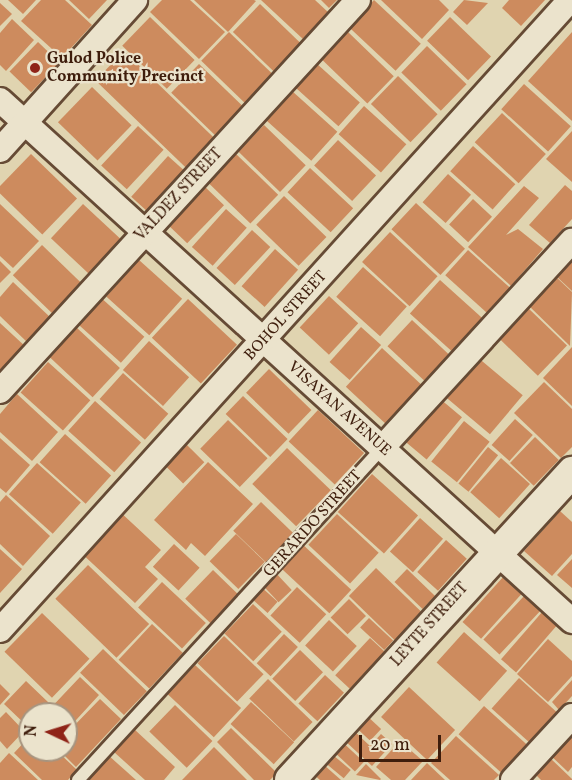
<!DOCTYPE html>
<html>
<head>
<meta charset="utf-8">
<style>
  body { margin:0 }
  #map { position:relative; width:572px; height:780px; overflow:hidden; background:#e0d4b0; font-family:Vollkorn,serif }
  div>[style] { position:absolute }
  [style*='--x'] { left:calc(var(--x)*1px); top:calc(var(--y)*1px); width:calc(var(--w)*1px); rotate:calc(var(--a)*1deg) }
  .building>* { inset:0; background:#cd8b5e; transform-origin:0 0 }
  .roads { filter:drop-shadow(2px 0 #664b35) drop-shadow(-2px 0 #664b35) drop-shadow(0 2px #664b35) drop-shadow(0 -2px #664b35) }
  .service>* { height:12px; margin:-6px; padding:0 6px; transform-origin:6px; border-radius:6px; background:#ebe3cc }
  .minor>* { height:24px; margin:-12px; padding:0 12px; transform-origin:12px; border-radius:12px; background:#ebe3cc }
  .tertiary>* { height:30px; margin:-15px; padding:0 15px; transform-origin:15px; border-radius:15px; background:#ebe3cc }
  .dots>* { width:16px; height:16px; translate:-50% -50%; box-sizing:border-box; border:3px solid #ebe3cc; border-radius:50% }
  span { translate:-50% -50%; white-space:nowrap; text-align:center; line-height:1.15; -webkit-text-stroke:4.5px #ebe3cc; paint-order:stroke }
  .poi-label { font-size:16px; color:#3e1d0c; font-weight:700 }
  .left { translate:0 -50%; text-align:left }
  .street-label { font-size:16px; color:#3e1d0c }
  .north { position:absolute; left:18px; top:702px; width:60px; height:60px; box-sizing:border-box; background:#ebe3cc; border:2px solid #a6947f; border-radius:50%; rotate:274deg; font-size:16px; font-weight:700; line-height:24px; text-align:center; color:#3e1d0c }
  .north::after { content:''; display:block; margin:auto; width:21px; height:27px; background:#8f2418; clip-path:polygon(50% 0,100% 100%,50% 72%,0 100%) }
  .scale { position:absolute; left:359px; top:735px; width:82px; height:27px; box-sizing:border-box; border:3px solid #3e1d0c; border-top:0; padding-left:8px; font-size:18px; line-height:21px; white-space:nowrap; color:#3e1d0c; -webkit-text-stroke:4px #ebe3cc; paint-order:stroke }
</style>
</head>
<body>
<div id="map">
  <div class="building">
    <i style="clip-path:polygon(8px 0,36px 0,23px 14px)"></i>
    <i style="clip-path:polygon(41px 0,65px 0,92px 25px,62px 58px,21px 21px)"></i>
    <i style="clip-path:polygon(69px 0,107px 0,89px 19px)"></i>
    <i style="clip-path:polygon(162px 0,190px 0,225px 32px,199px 59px,150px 12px)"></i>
    <i style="clip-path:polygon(194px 0,254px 0,256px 1px,228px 32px)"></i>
    <i style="clip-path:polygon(261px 0,315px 0,329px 13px,304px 40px)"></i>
    <i style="clip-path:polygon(321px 0,337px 0,329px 8px)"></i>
    <i style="left:374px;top:0;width:64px;height:37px;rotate:43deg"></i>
    <i style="clip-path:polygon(381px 0,439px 0,449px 10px,422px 39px)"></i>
    <i style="clip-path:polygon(464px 0,488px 3px,467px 25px,453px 12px)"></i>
    <i style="clip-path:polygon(509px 0,545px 0,521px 26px,502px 8px)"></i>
    <i style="clip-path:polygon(0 3px,12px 14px,0 26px)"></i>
    <i style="left:260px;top:4px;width:58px;height:39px;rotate:44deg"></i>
    <i style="left:150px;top:17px;width:62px;height:40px;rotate:44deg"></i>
    <i style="left:450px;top:17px;width:57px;height:33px;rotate:44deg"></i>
    <i style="clip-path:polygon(12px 19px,34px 40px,6px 71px,0 65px,0 33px)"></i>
    <i style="left:347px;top:31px;width:65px;height:38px;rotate:44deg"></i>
    <i style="left:229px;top:32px;width:61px;height:40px;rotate:44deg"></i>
    <i style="clip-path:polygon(572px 32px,572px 121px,528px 81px)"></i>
    <i style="left:38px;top:42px;width:30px;height:41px;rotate:44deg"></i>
    <i style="left:427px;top:46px;width:55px;height:37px;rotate:44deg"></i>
    <i style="left:124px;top:51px;width:129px;height:41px;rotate:44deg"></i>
    <i style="left:316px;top:63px;width:59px;height:32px;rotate:42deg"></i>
    <i style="left:199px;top:64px;width:61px;height:40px;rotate:44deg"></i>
    <i style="left:398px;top:76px;width:55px;height:39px;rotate:44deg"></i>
    <i style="left:524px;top:84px;width:63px;height:34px;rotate:42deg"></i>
    <i style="left:92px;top:87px;width:55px;height:49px;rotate:44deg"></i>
    <i style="left:292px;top:91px;width:61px;height:39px;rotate:42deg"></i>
    <i style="left:364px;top:106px;width:57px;height:38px;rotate:42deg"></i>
    <i style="left:502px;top:113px;width:60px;height:40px;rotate:43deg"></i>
    <i style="left:264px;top:125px;width:58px;height:37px;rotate:44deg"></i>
    <i style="left:138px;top:126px;width:35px;height:54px;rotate:43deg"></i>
    <i style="clip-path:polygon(572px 131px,572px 182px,546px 159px)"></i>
    <i style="left:338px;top:140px;width:52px;height:35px;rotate:43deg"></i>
    <i style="left:473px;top:146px;width:57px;height:34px;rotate:42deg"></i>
    <i style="left:235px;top:153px;width:60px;height:40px;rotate:44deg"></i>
    <i style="left:31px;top:154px;width:64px;height:50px;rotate:44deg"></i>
    <i style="left:168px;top:156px;width:27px;height:55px;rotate:42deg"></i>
    <i style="left:310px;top:168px;width:59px;height:33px;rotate:43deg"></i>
    <i style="left:448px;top:174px;width:31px;height:38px;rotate:42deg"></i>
    <i style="left:201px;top:183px;width:32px;height:53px;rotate:44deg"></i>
    <i style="clip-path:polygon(565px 185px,572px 191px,572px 219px,550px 243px,529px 225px)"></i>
    <i style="clip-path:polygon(524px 186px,539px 198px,506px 235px,518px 229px,543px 249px,511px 286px,468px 247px)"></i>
    <i style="left:284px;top:196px;width:59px;height:40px;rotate:44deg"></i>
    <i style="left:473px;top:199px;width:26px;height:35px;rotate:43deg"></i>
    <i style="left:416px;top:203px;width:67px;height:36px;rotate:43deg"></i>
    <i style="clip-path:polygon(0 204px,39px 241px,13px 268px,0 256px)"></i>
    <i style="left:83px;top:204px;width:54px;height:47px;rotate:43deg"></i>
    <i style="left:226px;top:209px;width:28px;height:51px;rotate:42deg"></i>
    <i style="left:252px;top:230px;width:25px;height:52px;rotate:43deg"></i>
    <i style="left:390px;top:232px;width:65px;height:41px;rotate:43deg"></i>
    <i style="left:42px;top:245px;width:55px;height:42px;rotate:44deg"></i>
    <i style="left:275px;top:249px;width:31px;height:50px;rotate:42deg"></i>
    <i style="left:468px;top:250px;width:57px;height:34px;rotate:42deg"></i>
    <i style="clip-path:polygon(572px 259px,572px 291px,556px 276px)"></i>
    <i style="left:139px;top:260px;width:58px;height:49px;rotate:42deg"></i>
    <i style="clip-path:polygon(0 261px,11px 272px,0 283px)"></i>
    <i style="left:363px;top:267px;width:59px;height:40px;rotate:42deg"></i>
    <i style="clip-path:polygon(554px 275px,572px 292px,570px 346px,527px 304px)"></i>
    <i style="left:440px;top:280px;width:59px;height:45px;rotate:42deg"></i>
    <i style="clip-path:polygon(13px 282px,52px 319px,28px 343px,0 316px,0 297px)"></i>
    <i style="left:99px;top:296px;width:61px;height:35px;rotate:42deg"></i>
    <i style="left:329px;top:296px;width:40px;height:43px;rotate:43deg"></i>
    <i style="left:188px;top:299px;width:67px;height:53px;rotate:43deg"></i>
    <i style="left:526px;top:306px;width:57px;height:42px;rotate:44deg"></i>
    <i style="left:412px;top:320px;width:52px;height:36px;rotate:43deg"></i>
    <i style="clip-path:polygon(0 323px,27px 348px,2px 375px,0 373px)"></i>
    <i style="left:76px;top:327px;width:60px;height:40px;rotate:43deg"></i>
    <i style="left:361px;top:327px;width:27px;height:47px;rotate:42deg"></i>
    <i style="left:149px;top:341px;width:54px;height:39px;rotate:42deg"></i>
    <i style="clip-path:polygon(572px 347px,572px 406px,543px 378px)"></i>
    <i style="left:382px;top:348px;width:54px;height:53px;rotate:43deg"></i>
    <i style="left:476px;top:356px;width:61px;height:51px;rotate:40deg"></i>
    <i style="left:48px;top:362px;width:57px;height:41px;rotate:42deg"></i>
    <i style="left:269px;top:369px;width:59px;height:33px;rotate:44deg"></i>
    <i style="left:123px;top:373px;width:61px;height:35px;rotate:42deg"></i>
    <i style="clip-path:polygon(544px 382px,572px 409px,572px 447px,561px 458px,514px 413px)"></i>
    <i style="clip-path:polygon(17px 394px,58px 432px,32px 461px,0 432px,0 414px)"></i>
    <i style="left:243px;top:396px;width:62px;height:25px;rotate:44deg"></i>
    <i style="left:439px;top:398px;width:30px;height:55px;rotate:40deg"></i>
    <i style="left:95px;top:401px;width:62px;height:40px;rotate:42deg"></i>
    <i style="left:318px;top:410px;width:63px;height:43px;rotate:43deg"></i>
    <i style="left:515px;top:419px;width:24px;height:35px;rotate:42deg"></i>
    <i style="left:228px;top:420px;width:55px;height:40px;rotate:44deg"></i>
    <i style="left:464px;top:421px;width:33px;height:52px;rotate:39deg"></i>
    <i style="left:65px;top:434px;width:62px;height:38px;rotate:42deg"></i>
    <i style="left:535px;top:437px;width:33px;height:36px;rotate:44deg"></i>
    <i style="clip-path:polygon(0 438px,30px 465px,6px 493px,0 488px)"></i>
    <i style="left:181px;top:439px;width:33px;height:30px;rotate:45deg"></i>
    <i style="left:488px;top:447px;width:13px;height:47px;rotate:39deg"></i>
    <i style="left:287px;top:448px;width:61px;height:50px;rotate:44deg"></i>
    <i style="left:501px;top:458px;width:39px;height:46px;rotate:42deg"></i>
    <i style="clip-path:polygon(208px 462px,253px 504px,205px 556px,191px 543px,186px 550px,154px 520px)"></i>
    <i style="left:37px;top:463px;width:59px;height:42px;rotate:42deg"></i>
    <i style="left:372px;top:474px;width:62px;height:51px;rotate:42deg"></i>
    <i style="clip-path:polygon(6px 495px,50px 536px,23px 566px,0 544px,0 502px)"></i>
    <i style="left:261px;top:502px;width:45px;height:40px;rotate:44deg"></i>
    <i style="clip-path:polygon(118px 510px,161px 550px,145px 567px,158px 579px,135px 603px,79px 551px)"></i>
    <i style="clip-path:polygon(560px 511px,572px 522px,572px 554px,552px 576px,524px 551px)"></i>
    <i style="left:337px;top:514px;width:57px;height:42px;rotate:43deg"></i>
    <i style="left:420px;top:518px;width:31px;height:45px;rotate:42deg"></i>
    <i style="left:236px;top:534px;width:40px;height:38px;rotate:44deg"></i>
    <i style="left:446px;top:540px;width:28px;height:43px;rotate:42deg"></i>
    <i style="left:300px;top:542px;width:70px;height:32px;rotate:43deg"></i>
    <i style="left:174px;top:544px;width:35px;height:31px;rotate:43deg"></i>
    <i style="clip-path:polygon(0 549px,22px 569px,0 593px)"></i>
    <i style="clip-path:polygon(572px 559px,572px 588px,557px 575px)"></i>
    <i style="left:88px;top:565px;width:85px;height:47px;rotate:44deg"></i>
    <i style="left:376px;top:568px;width:64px;height:39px;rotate:44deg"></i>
    <i style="left:407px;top:569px;width:39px;height:18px;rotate:44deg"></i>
    <i style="left:213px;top:570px;width:37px;height:40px;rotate:44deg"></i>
    <i style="left:274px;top:571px;width:26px;height:18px;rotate:47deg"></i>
    <i style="left:504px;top:576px;width:25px;height:62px;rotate:42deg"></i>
    <i style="left:162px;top:582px;width:60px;height:35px;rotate:43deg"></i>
    <i style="left:259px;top:585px;width:25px;height:15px;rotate:42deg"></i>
    <i style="left:297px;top:587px;width:40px;height:39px;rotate:43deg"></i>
    <i style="left:525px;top:595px;width:22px;height:61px;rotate:43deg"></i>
    <i style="left:349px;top:599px;width:24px;height:26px;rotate:45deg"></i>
    <i style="left:253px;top:604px;width:40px;height:41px;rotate:44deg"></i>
    <i style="left:543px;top:611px;width:20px;height:64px;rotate:41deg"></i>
    <i style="left:42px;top:613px;width:66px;height:54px;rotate:44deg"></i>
    <i style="left:369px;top:618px;width:33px;height:13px;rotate:43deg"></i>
    <i style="left:329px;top:620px;width:38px;height:35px;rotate:43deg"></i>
    <i style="left:152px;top:624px;width:42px;height:49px;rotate:43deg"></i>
    <i style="left:464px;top:632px;width:58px;height:41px;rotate:42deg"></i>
    <i style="left:284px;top:634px;width:19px;height:40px;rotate:43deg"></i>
    <i style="left:224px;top:636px;width:55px;height:38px;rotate:44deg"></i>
    <i style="left:370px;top:638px;width:21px;height:51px;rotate:43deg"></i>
    <i style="clip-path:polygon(548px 639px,572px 661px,572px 676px,548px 702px,517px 674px)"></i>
    <i style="left:103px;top:649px;width:61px;height:33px;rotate:44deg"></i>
    <i style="left:300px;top:650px;width:32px;height:40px;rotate:44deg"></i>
    <i style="left:195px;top:665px;width:63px;height:40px;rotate:43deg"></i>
    <i style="left:325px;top:675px;width:26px;height:39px;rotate:43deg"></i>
    <i style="clip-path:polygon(80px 677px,99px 695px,66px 731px,66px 714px,45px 714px)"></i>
    <i style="left:519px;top:678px;width:51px;height:41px;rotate:42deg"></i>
    <i style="left:268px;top:679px;width:62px;height:27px;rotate:44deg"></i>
    <i style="clip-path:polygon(572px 680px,572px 696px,559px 710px,552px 702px)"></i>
    <i style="clip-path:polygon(26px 681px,49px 703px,38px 714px,30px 714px,27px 726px,4px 704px)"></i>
    <i style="clip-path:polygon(0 684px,10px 694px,0 705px)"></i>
    <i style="left:409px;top:687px;width:63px;height:41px;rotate:43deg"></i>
    <i style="clip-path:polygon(100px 699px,121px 719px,76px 767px,59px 750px,66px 750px,66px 734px)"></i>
    <i style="left:251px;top:702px;width:59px;height:30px;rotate:43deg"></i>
    <i style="left:175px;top:705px;width:52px;height:37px;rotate:44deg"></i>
    <i style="left:484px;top:706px;width:59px;height:38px;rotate:42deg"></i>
    <i style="clip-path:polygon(6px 712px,24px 731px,7px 749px,0 741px,0 718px)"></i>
    <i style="left:365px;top:714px;width:22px;height:16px;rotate:43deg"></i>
    <i style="clip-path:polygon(231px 728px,277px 773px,270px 780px,254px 780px,217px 742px)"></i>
    <i style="clip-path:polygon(134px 729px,175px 767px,164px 780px,145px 780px,114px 752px)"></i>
    <i style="clip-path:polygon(352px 729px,370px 746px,381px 734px,392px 744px,372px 766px,343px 739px)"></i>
    <i style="clip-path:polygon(572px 731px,572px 767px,568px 772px,547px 752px)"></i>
    <i style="clip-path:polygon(30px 736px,30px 750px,56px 750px,77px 770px,68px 780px,42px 780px,14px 753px)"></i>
    <i style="left:336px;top:736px;width:38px;height:13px;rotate:43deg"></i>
    <i style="clip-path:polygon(456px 736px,499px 775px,494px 780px,450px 780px,431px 763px)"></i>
    <i style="clip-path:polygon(400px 741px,423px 761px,405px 780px,391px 780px,376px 767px)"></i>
    <i style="clip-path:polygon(214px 747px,247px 780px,182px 780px)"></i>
    <i style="left:327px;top:750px;width:31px;height:11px;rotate:40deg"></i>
    <i style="clip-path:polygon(9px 753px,38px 780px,0 780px,0 763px)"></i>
    <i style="clip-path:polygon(108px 755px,136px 780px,85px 780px)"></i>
    <i style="clip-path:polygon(547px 755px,572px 779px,572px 780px,541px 780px,532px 771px)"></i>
    <i style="clip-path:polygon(315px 757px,341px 780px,320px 780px,306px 768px)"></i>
    <i style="clip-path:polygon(427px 763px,445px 780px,411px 780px)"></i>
    <i style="clip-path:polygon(366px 764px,381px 779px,380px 780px,356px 775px)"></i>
  </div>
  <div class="roads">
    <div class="service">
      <i style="--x:78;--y:780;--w:450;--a:-47.5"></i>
    </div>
    <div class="minor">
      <i style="--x:0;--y:100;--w:774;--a:42.33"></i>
      <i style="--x:0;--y:150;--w:202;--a:-48"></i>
      <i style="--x:0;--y:391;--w:530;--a:-47.52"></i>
      <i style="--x:382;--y:448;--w:281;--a:-47.5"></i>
      <i style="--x:0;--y:630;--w:850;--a:-47.86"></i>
      <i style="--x:513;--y:780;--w:87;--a:-47.3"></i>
    </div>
    <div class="tertiary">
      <i style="--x:290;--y:780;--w:418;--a:-47.5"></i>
    </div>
  </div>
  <div class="dots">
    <i style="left:35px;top:68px;background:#8f2418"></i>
  </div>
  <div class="poi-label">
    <span class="left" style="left:47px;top:68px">Gulod Police<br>Community Precinct</span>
  </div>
  <div class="street-label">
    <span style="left:179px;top:195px;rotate:-47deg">VALDEZ STREET</span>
    <span style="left:286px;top:316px;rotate:-48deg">BOHOL STREET</span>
    <span style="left:339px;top:409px;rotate:42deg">VISAYAN AVENUE</span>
    <span style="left:313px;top:524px;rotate:-48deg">GERARDO STREET</span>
    <span style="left:430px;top:625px;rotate:-48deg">LEYTE STREET</span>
  </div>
  <div class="north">N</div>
  <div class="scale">20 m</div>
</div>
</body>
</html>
